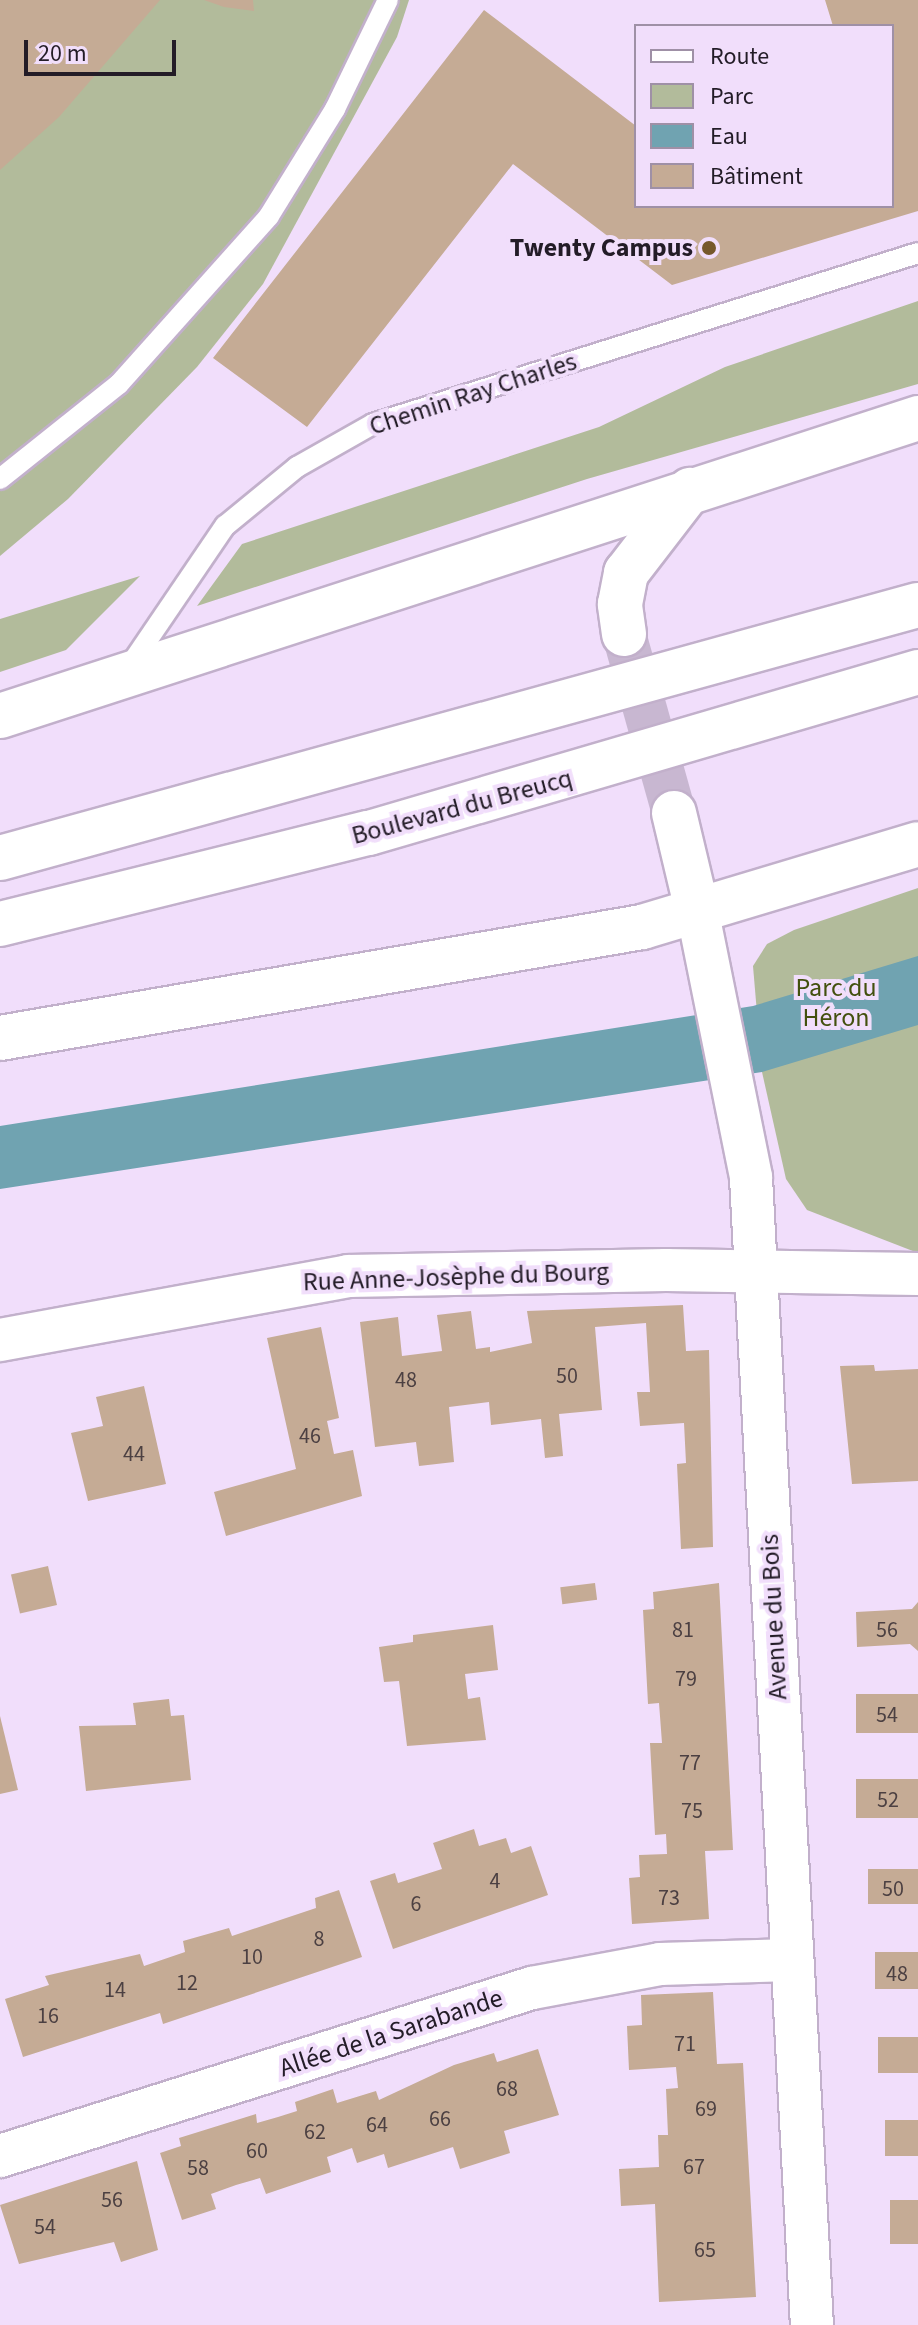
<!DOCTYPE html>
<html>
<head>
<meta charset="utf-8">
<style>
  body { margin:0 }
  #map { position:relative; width:918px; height:2325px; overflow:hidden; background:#f1defb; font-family:"Source Sans 3",sans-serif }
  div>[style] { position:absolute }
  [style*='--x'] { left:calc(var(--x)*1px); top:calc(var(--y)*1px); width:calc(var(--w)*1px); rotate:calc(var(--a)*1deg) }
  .green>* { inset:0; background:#b2bb9b }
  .water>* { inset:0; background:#70a3b1 }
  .building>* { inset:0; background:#c5ab95; transform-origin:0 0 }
  .secondary-tunnel>* { height:44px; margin-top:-22px; transform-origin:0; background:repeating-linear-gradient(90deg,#c8b7d1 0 44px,transparent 0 66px) }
  .roads { filter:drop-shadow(2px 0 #c2b0cb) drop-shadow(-2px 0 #c2b0cb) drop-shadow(0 2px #c2b0cb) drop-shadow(0 -2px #c2b0cb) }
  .lane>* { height:20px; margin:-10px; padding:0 10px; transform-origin:10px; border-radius:10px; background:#fff }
  .street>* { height:42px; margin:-21px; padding:0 21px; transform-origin:21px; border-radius:21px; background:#fff }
  .secondary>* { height:44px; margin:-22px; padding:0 22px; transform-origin:22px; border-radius:22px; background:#fff }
  .highway>* { height:44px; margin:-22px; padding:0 22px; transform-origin:22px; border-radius:22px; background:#fff }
  .dots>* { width:22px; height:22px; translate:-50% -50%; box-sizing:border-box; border:4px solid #f1defb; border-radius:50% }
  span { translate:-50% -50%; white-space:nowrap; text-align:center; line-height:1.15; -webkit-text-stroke:8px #f1defb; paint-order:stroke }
  .number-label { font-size:22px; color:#4c4042 }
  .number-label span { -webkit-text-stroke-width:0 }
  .poi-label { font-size:26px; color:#231c27; font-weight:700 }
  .right { translate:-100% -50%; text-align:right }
  .street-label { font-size:26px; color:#231c27 }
  .park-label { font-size:26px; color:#43500e }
  .legend { position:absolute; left:634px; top:24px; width:260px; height:184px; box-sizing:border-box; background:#f1defb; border:2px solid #9f90a6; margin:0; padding:10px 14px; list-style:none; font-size:24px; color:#231c27 }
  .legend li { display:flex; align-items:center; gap:16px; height:40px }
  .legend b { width:40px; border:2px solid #9f90a6 }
  .scale { position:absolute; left:24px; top:40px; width:152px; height:36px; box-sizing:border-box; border:4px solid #231c27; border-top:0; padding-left:10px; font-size:24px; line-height:28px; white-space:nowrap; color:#231c27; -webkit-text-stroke:6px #f1defb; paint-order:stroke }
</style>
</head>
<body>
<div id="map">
  <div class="green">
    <i style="clip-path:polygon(0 0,409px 0,397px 37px,263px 284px,197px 367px,68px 499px,0 556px)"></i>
    <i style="clip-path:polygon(918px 301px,918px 384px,587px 479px,197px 606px,242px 544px,599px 427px,725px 367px)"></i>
    <i style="clip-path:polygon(140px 576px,66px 650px,0 672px,0 619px)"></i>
    <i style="clip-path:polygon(918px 888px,918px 1253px,807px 1210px,786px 1179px,762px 1072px,753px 966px,767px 944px,794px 930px)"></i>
  </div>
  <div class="water">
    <i style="clip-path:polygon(918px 956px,918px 1025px,762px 1072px,0 1189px,0 1126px,753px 1006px)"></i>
  </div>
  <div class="building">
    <i style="clip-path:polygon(0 0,160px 0,59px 117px,0 170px)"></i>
    <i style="clip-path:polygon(204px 0,253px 0,254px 11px,224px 7px)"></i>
    <i style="clip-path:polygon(825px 0,918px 0,918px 211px,672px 285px,513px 164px,307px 427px,213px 358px,484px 10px,636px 126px,636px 206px,892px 206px,892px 26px,833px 26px)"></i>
    <i style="clip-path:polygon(683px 1305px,686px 1351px,709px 1350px,713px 1547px,681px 1549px,677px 1464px,686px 1463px,684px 1423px,640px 1426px,637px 1392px,650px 1392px,646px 1323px,595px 1327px,602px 1410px,559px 1414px,563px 1456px,545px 1458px,541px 1419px,491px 1425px,489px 1402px,449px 1407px,454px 1462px,419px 1466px,416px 1442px,375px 1447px,360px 1322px,398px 1317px,402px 1356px,442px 1351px,437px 1315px,471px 1311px,476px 1349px,490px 1347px,490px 1352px,532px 1343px,527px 1311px)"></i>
    <i style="clip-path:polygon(321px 1327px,339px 1418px,327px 1421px,334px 1454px,353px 1450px,362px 1496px,226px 1536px,214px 1492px,296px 1469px,267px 1338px)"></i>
    <i style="clip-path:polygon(874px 1365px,875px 1371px,918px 1369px,918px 1481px,852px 1484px,840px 1366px)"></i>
    <i style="clip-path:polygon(144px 1386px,166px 1484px,88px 1501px,71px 1433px,103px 1426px,96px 1397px)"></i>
    <i style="left:48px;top:1566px;width:40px;height:38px;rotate:77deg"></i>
    <i style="left:595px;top:1583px;width:17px;height:35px;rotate:83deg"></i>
    <i style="clip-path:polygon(719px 1583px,733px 1850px,705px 1851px,709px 1919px,632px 1924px,629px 1878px,640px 1877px,639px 1855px,667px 1854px,666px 1834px,655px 1835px,650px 1743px,662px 1743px,659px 1703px,648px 1704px,643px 1610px,654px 1609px,653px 1592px)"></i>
    <i style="clip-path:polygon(918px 1602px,918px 1651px,910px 1644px,857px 1647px,856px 1612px,912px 1609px)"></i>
    <i style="clip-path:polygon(493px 1625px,498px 1670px,465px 1674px,468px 1699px,480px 1697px,486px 1740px,407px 1746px,399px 1681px,384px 1682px,379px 1647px,413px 1642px,413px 1635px)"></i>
    <i style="left:918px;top:1694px;width:39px;height:62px;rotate:90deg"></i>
    <i style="clip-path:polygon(169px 1699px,171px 1716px,184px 1715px,191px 1780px,86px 1791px,79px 1726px,136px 1725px,133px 1703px)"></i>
    <i style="clip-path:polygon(0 1716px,18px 1790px,0 1794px)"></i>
    <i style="left:918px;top:1779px;width:39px;height:62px;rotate:90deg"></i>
    <i style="clip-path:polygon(474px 1829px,479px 1846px,506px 1838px,511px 1853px,531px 1846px,548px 1895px,393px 1949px,370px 1881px,395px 1873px,398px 1883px,442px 1869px,433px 1843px)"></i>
    <i style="left:918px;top:1869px;width:35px;height:50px;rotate:90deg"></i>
    <i style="clip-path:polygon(339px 1890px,362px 1957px,163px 2024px,160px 2013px,23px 2057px,5px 1999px,49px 1985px,45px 1976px,140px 1954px,144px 1966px,185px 1952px,183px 1941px,229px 1928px,232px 1936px,316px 1908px,315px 1898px)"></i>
    <i style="left:918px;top:1952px;width:37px;height:43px;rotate:90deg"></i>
    <i style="clip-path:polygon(713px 1992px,717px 2064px,743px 2063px,756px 2297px,659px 2302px,655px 2204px,621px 2206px,619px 2169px,659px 2167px,658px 2135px,668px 2135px,666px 2089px,678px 2088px,676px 2067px,629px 2070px,627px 2026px,642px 2025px,641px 1995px)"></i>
    <i style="left:918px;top:2037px;width:36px;height:40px;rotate:90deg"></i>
    <i style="clip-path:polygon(538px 2049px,559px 2115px,504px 2131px,510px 2153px,460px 2169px,453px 2147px,388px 2168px,384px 2154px,357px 2163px,352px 2148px,327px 2157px,331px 2172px,266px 2194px,260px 2178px,236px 2185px,211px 2194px,216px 2209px,182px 2220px,160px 2153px,181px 2146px,179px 2138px,256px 2114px,257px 2123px,278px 2117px,297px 2111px,295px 2102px,333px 2089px,337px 2103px,376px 2091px,379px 2100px,454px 2065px,494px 2053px,497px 2062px)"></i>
    <i style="left:918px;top:2120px;width:36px;height:33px;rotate:90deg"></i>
    <i style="clip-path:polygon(137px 2161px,158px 2250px,121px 2262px,114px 2242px,19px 2264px,0 2205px)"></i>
    <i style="left:918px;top:2200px;width:44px;height:28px;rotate:90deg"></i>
  </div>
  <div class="secondary-tunnel">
    <i style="--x:624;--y:634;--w:186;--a:74.4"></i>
  </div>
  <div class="roads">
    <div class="lane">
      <i style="--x:0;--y:479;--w:152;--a:-38.6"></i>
      <i style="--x:119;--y:384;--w:225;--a:-48.2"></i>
      <i style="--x:269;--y:216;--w:126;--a:-58.3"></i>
      <i style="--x:335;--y:109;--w:121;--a:-64.1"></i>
      <i style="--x:129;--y:667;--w:171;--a:-55.8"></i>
      <i style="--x:225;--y:526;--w:93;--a:-39.3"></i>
      <i style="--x:297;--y:467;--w:87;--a:-29.5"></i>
      <i style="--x:373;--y:424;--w:571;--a:-17.42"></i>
    </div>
    <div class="street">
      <i style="--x:698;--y:914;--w:269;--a:78.6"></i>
      <i style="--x:751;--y:1178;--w:1149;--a:86.96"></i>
      <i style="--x:0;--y:1340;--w:354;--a:-10.4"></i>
      <i style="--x:348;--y:1276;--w:318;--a:-1.1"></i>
      <i style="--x:666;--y:1270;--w:252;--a:0.9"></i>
      <i style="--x:0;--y:2156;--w:558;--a:-17.53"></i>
      <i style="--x:532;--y:1988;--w:130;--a:-10.6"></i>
      <i style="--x:660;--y:1964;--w:131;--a:-1.7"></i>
    </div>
    <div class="secondary">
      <i style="--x:624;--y:634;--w:30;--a:-98"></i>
      <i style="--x:620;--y:604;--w:32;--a:-79"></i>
      <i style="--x:626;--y:573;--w:105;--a:-52.4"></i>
      <i style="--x:0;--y:716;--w:965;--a:-17.98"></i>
      <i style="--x:674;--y:813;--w:104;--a:76.6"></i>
      <i style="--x:0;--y:1038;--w:652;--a:-9.81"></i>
      <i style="--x:642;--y:927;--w:288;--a:-16.7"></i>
    </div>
    <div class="highway">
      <i style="--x:0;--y:858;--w:952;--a:-15.41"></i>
      <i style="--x:0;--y:924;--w:380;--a:-13.9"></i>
      <i style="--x:369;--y:833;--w:572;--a:-16.34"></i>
    </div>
  </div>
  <div class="dots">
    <i style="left:709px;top:248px;background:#76582c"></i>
  </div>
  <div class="number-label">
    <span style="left:567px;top:1377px">50</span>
    <span style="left:406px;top:1381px">48</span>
    <span style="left:310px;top:1437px">46</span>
    <span style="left:134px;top:1455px">44</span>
    <span style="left:683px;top:1631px">81</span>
    <span style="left:887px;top:1631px">56</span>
    <span style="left:686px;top:1680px">79</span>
    <span style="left:887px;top:1716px">54</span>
    <span style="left:690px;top:1764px">77</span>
    <span style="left:888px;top:1801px">52</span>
    <span style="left:692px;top:1812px">75</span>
    <span style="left:495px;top:1882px">4</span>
    <span style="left:893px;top:1890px">50</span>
    <span style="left:669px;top:1899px">73</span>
    <span style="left:416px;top:1905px">6</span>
    <span style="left:319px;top:1940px">8</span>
    <span style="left:252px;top:1958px">10</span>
    <span style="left:897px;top:1975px">48</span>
    <span style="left:187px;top:1984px">12</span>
    <span style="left:115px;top:1991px">14</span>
    <span style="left:48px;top:2017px">16</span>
    <span style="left:685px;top:2045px">71</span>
    <span style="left:507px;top:2090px">68</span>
    <span style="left:706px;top:2110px">69</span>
    <span style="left:440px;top:2120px">66</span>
    <span style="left:377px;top:2126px">64</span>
    <span style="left:315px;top:2133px">62</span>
    <span style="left:257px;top:2152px">60</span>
    <span style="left:694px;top:2168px">67</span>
    <span style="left:198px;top:2169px">58</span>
    <span style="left:112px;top:2201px">56</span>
    <span style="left:45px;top:2228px">54</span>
    <span style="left:705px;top:2251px">65</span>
  </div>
  <div class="poi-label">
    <span class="right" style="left:693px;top:248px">Twenty Campus</span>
  </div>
  <div class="street-label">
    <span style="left:473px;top:394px;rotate:-18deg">Chemin Ray Charles</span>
    <span style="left:462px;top:807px;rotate:-15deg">Boulevard du Breucq</span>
    <span style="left:456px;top:1277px;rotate:-2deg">Rue Anne-Josèphe du Bourg</span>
    <span style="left:774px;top:1617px;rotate:-93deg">Avenue du Bois</span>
    <span style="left:391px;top:2033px;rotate:-18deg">Allée de la Sarabande</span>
  </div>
  <div class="park-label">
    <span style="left:836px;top:1003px">Parc du<br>Héron</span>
  </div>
  <ul class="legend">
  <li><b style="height:10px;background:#fff"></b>Route</li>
  <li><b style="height:22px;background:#b2bb9b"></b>Parc</li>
  <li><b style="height:22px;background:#70a3b1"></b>Eau</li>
  <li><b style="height:22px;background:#c5ab95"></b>Bâtiment</li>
  </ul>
  <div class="scale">20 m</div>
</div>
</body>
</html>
